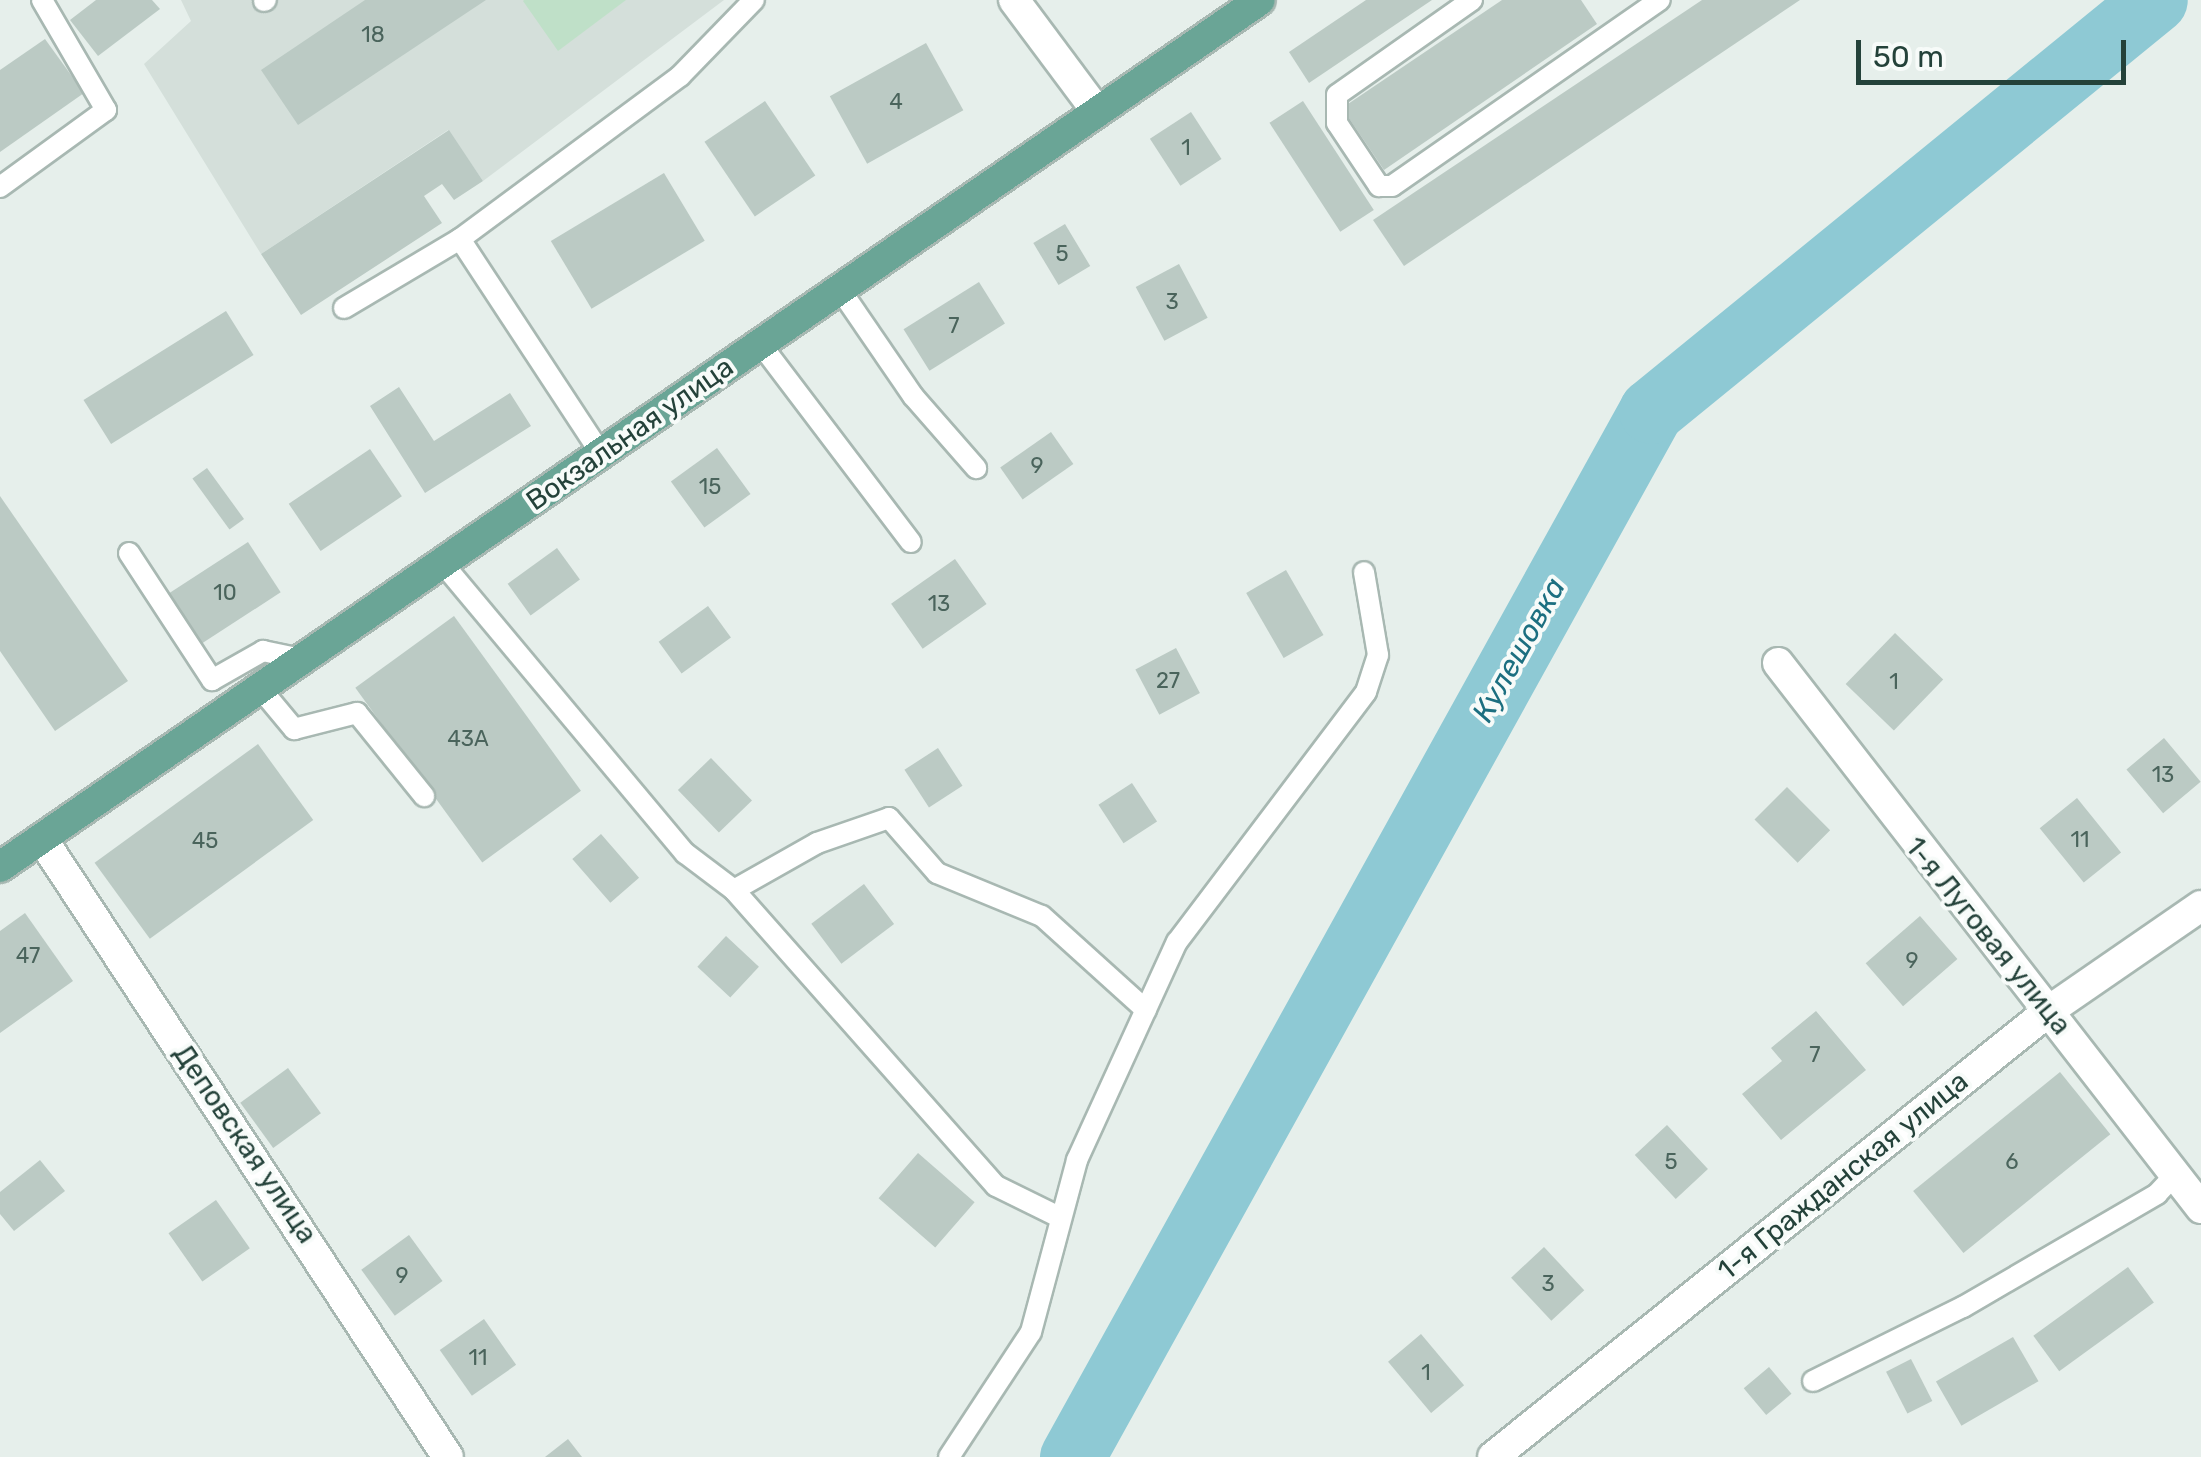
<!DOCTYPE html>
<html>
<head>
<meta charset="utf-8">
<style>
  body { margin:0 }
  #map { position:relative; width:2201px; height:1457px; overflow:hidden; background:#e6efeb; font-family:Rubik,sans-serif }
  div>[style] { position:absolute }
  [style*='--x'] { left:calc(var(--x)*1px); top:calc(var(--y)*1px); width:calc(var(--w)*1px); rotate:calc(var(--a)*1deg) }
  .built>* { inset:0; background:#d4dfda }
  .green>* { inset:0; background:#bfe0c8 }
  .river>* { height:65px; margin:-32.5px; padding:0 32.5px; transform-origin:32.5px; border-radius:32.5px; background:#8ec9d4 }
  .building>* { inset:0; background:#bbcac4; transform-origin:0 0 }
  .roads { filter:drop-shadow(2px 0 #a8b8b2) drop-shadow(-2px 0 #a8b8b2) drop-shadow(0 2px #a8b8b2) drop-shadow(0 -2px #a8b8b2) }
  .service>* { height:20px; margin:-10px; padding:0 10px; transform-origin:10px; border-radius:10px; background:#fff }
  .minor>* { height:30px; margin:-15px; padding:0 15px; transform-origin:15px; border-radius:15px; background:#fff }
  .primary>* { height:30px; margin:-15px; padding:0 15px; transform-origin:15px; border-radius:15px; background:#6aa596 }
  span { translate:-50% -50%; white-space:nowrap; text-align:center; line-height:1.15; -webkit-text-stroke:8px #f7fbf9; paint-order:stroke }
  .number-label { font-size:22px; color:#4a645c }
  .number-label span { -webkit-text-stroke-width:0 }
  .street-label { font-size:28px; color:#24423a }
  .water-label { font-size:30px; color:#1c6f80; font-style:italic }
  .scale { position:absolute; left:1856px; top:40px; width:270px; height:45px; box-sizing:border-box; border:5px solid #24423a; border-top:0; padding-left:12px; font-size:30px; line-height:35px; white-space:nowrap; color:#24423a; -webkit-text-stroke:8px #f7fbf9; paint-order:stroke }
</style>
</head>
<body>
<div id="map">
  <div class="built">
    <i style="clip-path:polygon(181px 0,724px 0,483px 181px,448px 130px,261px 254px,144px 64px,191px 21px)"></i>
  </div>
  <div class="green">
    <i style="clip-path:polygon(626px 0,558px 51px,523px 1px,524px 0)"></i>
  </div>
  <div class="river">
    <i style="--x:1072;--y:1457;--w:1196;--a:-61.03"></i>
    <i style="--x:1651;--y:411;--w:650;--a:-39.2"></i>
  </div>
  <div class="building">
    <i style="clip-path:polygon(96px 0,152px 0,160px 9px,98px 56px,70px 20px)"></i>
    <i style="clip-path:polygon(365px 0,486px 0,298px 125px,261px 70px)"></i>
    <i style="clip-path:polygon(1366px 0,1432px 0,1309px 83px,1289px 52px)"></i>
    <i style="clip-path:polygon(1502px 0,1581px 0,1597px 24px,1384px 170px,1342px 108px)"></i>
    <i style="clip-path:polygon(1702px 0,1800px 0,1404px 266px,1373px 220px)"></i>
    <i style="clip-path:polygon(45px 39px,84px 93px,0 152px,0 70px)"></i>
    <i style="left:926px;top:43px;width:77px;height:110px;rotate:61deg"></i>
    <i style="left:765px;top:101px;width:90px;height:73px;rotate:56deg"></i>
    <i style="left:1303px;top:101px;width:130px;height:40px;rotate:57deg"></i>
    <i style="left:1191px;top:112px;width:56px;height:49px;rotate:57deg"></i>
    <i style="clip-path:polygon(449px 130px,483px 181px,454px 200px,442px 184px,424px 196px,442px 223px,301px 315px,261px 254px)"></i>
    <i style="left:664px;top:173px;width:79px;height:132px;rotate:59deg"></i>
    <i style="left:1065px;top:224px;width:49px;height:37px;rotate:59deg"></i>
    <i style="left:1179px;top:264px;width:61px;height:49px;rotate:62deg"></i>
    <i style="left:979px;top:282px;width:49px;height:89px;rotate:58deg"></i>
    <i style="left:226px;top:311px;width:52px;height:168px;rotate:58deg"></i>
    <i style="clip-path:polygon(399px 387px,434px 441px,510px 393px,531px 426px,425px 493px,370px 406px)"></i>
    <i style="left:1051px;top:432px;width:39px;height:62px;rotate:55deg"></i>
    <i style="left:717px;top:448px;width:57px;height:57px;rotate:54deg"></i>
    <i style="left:370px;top:449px;width:57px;height:98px;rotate:56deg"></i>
    <i style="left:207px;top:468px;width:63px;height:18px;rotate:54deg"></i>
    <i style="clip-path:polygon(0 496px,128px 681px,55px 731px,0 651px)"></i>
    <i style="left:248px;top:542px;width:60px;height:95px;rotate:57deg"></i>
    <i style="left:557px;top:548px;width:39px;height:61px;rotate:54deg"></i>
    <i style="left:955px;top:559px;width:55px;height:78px;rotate:55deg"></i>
    <i style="left:1286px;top:570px;width:75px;height:46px;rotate:60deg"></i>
    <i style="left:708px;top:606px;width:39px;height:61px;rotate:54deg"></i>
    <i style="left:454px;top:616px;width:216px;height:122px;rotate:54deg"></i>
    <i style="left:1895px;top:633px;width:67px;height:71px;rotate:44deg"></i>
    <i style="left:1176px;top:648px;width:51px;height:46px;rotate:62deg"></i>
    <i style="left:2164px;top:738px;width:57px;height:49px;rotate:50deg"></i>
    <i style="left:258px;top:744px;width:94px;height:202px;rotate:54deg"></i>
    <i style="left:938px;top:748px;width:45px;height:40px;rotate:57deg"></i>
    <i style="left:711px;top:758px;width:59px;height:46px;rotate:46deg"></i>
    <i style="left:1132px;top:783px;width:46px;height:40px;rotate:57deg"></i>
    <i style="left:1787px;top:787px;width:61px;height:46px;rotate:45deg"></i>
    <i style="left:2077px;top:798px;width:70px;height:48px;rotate:51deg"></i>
    <i style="left:601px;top:834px;width:58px;height:38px;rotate:49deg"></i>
    <i style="left:864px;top:884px;width:50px;height:66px;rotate:53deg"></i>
    <i style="clip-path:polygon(25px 913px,73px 981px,0 1033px,0 931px)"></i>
    <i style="left:1920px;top:916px;width:57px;height:72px;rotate:49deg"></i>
    <i style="left:726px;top:936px;width:45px;height:42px;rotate:43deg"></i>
    <i style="clip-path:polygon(1816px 1011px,1866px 1070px,1781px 1140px,1742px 1094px,1782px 1061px,1771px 1048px)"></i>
    <i style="left:288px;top:1068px;width:56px;height:59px;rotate:54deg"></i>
    <i style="left:2060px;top:1072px;width:80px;height:189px;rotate:51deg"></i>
    <i style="left:1667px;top:1125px;width:60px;height:44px;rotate:47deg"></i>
    <i style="left:918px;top:1153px;width:75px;height:60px;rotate:41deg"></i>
    <i style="clip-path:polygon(40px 1160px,65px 1191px,14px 1231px,0 1214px,0 1192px)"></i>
    <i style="left:216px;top:1200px;width:59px;height:58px;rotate:55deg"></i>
    <i style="left:409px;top:1235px;width:57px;height:59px;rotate:54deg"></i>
    <i style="left:1544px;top:1247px;width:59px;height:45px;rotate:47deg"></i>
    <i style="left:2128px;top:1267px;width:44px;height:117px;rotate:54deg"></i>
    <i style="left:484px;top:1319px;width:56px;height:54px;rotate:55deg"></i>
    <i style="left:1421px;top:1334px;width:67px;height:43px;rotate:50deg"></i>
    <i style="left:2013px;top:1337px;width:51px;height:89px;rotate:60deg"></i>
    <i style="left:1911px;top:1359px;width:47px;height:28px;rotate:63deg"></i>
    <i style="left:1769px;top:1367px;width:35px;height:33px;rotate:50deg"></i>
    <i style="clip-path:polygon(568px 1439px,582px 1457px,545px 1457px)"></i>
  </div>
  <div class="roads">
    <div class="service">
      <i style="--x:1472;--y:0;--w:165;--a:144.9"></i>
      <i style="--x:1337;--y:95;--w:28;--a:90"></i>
      <i style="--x:1337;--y:123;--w:76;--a:56.3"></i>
      <i style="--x:1379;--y:186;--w:13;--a:0"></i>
      <i style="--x:1392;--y:186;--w:326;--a:-34.8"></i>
      <i style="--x:264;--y:1;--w:2;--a:-27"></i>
      <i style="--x:0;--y:187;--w:131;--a:-36"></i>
      <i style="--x:106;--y:110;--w:127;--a:-120.2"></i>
      <i style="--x:460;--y:239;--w:274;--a:-36.5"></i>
      <i style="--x:680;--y:76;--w:106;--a:-45.8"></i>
      <i style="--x:837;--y:285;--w:135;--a:55.6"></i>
      <i style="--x:913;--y:396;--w:96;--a:48.8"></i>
      <i style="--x:344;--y:308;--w:135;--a:-30.7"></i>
      <i style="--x:460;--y:239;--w:258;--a:56.7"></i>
      <i style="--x:759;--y:342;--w:251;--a:52.8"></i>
      <i style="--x:129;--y:553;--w:152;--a:56.8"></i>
      <i style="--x:212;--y:680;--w:59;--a:-29.6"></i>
      <i style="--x:263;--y:651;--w:38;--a:12"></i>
      <i style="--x:444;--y:565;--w:376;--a:50.1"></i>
      <i style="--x:685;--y:853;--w:61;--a:37.1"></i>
      <i style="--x:734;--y:890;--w:395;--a:48.5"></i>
      <i style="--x:996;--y:1186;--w:70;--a:26.2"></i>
      <i style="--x:259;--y:687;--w:55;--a:50.2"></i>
      <i style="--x:294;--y:729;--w:65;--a:-14.3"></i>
      <i style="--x:357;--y:713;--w:107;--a:51.1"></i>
      <i style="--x:734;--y:890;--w:95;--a:-29.5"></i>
      <i style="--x:817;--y:843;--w:76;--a:-19.1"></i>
      <i style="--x:889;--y:818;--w:73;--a:48.9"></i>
      <i style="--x:937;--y:873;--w:113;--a:22.3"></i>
      <i style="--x:1042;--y:916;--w:140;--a:42.1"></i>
      <i style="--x:1813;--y:1381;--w:167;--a:-26.3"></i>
      <i style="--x:1963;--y:1307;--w:225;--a:-30.2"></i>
      <i style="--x:2157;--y:1194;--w:26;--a:-47"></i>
      <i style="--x:949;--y:1457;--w:149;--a:-56.7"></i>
      <i style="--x:1031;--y:1332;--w:178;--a:-75"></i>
      <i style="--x:1077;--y:1160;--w:240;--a:-65.4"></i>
      <i style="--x:1177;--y:942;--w:313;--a:-52.9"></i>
      <i style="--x:1366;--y:692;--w:39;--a:-72"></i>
      <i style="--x:1378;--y:655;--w:84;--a:-99.6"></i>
    </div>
    <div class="minor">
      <i style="--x:1014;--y:0;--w:137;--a:53.3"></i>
      <i style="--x:1778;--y:663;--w:690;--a:52.18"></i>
      <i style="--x:42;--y:839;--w:739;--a:56.7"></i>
      <i style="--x:1493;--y:1457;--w:714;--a:-38.75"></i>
      <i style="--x:2050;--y:1010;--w:183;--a:-34.6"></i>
    </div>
    <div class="primary">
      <i style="--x:0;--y:867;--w:1529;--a:-34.53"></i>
    </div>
  </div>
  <div class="number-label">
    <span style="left:373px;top:35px">18</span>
    <span style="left:896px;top:102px">4</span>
    <span style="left:1186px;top:148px">1</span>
    <span style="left:1062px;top:254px">5</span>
    <span style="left:1172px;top:302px">3</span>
    <span style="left:954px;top:326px">7</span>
    <span style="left:1037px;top:466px">9</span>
    <span style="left:710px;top:487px">15</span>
    <span style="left:225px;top:593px">10</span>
    <span style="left:939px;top:604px">13</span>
    <span style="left:1168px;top:681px">27</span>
    <span style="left:1894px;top:682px">1</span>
    <span style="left:468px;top:739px">43А</span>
    <span style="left:2163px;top:775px">13</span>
    <span style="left:2080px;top:840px">11</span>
    <span style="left:205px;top:841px">45</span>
    <span style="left:28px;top:956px">47</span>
    <span style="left:1912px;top:961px">9</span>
    <span style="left:1815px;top:1055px">7</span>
    <span style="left:1671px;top:1162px">5</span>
    <span style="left:2012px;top:1162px">6</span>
    <span style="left:402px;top:1276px">9</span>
    <span style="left:1548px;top:1284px">3</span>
    <span style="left:478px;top:1358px">11</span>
    <span style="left:1426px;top:1373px">1</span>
  </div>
  <div class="street-label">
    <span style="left:630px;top:434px;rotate:-35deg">Вокзальная улица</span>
    <span style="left:1988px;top:936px;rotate:51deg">1-я Луговая улица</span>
    <span style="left:245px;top:1144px;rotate:56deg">Деповская улица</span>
    <span style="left:1843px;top:1176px;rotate:-39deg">1-я Гражданская улица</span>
  </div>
  <div class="water-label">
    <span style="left:1519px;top:650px;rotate:-61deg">Кулешовка</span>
  </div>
  <div class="scale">50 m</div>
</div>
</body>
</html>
